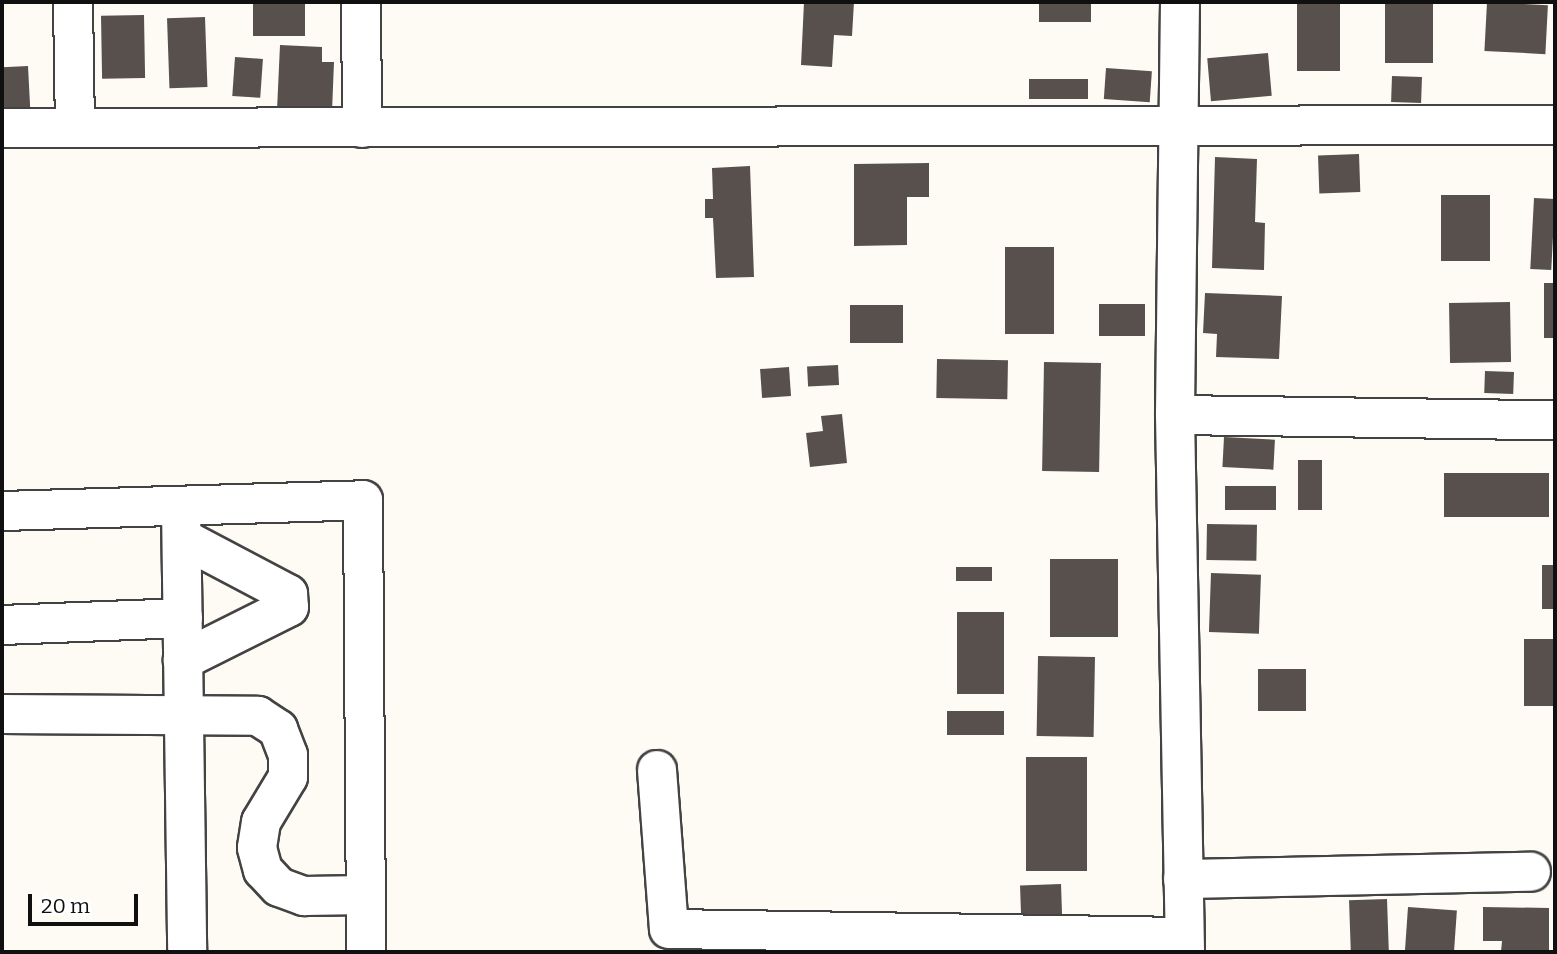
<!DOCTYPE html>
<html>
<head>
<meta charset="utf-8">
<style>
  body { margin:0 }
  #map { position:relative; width:1557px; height:954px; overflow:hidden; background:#fefbf4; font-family:Bitter,serif }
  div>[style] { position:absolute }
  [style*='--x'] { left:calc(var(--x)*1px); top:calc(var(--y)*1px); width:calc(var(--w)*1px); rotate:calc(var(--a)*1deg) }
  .building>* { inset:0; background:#58504d; transform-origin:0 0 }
  .roads { filter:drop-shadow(2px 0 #434343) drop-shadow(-2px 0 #434343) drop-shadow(0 2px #434343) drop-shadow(0 -2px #434343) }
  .minor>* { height:38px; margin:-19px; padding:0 19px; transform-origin:19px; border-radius:19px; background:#fff }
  span { translate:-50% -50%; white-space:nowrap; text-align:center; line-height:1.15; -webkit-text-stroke:7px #fff; paint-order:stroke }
  .frame { position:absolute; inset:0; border:4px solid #101010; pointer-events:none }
  .scale { position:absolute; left:28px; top:894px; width:110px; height:32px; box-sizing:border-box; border:4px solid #101010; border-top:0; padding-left:9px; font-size:21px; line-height:24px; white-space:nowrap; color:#101010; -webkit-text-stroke:5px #fff; paint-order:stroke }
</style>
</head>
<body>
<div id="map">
  <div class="building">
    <i style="left:253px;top:2px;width:52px;height:34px"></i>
    <i style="clip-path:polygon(804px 2px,854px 2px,852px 36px,834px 35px,832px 67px,801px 65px)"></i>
    <i style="left:1039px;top:2px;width:52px;height:20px"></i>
    <i style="left:1297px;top:2px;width:43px;height:69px"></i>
    <i style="left:1385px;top:2px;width:48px;height:61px"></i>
    <i style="left:1487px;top:2px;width:61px;height:49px;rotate:3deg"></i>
    <i style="left:144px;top:15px;width:63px;height:43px;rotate:89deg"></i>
    <i style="left:205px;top:17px;width:70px;height:38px;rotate:88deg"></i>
    <i style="clip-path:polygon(280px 45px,322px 47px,322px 62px,334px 62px,332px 112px,277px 110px)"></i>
    <i style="left:1268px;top:53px;width:43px;height:61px;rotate:85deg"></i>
    <i style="left:235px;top:57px;width:28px;height:39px;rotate:4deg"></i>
    <i style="left:28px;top:66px;width:45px;height:26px;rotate:87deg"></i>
    <i style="left:1106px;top:68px;width:46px;height:31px;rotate:4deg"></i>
    <i style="left:1392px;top:76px;width:30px;height:26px;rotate:2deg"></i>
    <i style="left:1029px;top:79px;width:59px;height:20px"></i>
    <i style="left:1359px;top:154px;width:38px;height:41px;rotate:88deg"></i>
    <i style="clip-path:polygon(1215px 157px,1257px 159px,1255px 222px,1265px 223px,1264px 270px,1212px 268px)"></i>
    <i style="clip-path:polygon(929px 163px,929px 197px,907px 197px,907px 245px,854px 246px,854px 164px)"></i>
    <i style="clip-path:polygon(750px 166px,754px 277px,716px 278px,713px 218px,705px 218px,705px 199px,713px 199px,712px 168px)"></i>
    <i style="left:1441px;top:195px;width:49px;height:66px"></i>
    <i style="left:1534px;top:198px;width:21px;height:71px;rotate:3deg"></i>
    <i style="left:1005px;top:247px;width:49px;height:87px"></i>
    <i style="left:1544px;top:283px;width:11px;height:55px"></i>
    <i style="clip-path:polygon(1205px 293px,1282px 296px,1279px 359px,1216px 357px,1217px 334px,1203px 333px)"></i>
    <i style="left:1510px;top:302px;width:60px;height:61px;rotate:89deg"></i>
    <i style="left:1145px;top:304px;width:32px;height:46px;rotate:90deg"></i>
    <i style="left:850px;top:305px;width:53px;height:38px"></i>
    <i style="left:937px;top:359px;width:71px;height:39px;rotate:1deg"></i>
    <i style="left:1044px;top:362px;width:57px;height:109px;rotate:1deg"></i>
    <i style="left:838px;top:365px;width:20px;height:31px;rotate:87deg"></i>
    <i style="left:789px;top:367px;width:29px;height:29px;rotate:86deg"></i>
    <i style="left:1485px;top:371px;width:29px;height:22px;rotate:2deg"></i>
    <i style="clip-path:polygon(842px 414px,847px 463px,810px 467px,806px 433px,823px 431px,821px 416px)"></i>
    <i style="left:1224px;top:437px;width:51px;height:30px;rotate:3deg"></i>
    <i style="left:1322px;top:460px;width:50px;height:24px;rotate:90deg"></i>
    <i style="left:1444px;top:473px;width:105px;height:44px"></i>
    <i style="left:1225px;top:486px;width:51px;height:24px"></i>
    <i style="left:1207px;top:524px;width:50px;height:36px;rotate:1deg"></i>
    <i style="left:1118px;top:559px;width:78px;height:68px;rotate:90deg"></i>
    <i style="left:1542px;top:565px;width:13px;height:44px"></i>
    <i style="left:956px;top:567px;width:36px;height:14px"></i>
    <i style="left:1211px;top:573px;width:50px;height:59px;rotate:2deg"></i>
    <i style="left:957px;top:612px;width:47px;height:82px"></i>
    <i style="left:1524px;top:639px;width:31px;height:67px"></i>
    <i style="left:1038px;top:656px;width:57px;height:80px;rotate:1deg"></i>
    <i style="left:1306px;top:669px;width:42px;height:48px;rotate:90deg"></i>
    <i style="left:947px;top:711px;width:57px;height:24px"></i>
    <i style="left:1026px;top:757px;width:61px;height:114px"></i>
    <i style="left:1061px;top:884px;width:34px;height:41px;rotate:88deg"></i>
    <i style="left:1387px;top:899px;width:53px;height:38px;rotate:88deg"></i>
    <i style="left:1408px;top:907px;width:49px;height:45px;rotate:4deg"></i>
    <i style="clip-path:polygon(1483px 907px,1549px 908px,1549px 952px,1501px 952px,1502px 941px,1483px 941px)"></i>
  </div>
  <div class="roads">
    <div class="minor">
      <i style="--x:73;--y:2;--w:125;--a:89.1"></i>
      <i style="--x:361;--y:2;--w:126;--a:89.5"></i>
      <i style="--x:1180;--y:2;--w:413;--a:90.7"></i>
      <i style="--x:1175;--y:415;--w:537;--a:88.93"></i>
      <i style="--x:2;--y:128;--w:1553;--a:-0.11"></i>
      <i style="--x:1175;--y:415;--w:380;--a:0.8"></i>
      <i style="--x:181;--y:506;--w:446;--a:89.2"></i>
      <i style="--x:2;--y:511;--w:361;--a:-1.7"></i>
      <i style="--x:363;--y:500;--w:452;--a:89.6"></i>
      <i style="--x:182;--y:538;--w:120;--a:27.8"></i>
      <i style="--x:288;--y:594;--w:13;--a:86"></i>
      <i style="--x:289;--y:607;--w:119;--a:153.4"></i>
      <i style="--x:2;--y:625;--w:181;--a:-2.2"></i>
      <i style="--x:2;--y:714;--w:256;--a:0.4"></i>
      <i style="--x:258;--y:716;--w:24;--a:33"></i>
      <i style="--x:278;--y:729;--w:28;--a:69"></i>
      <i style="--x:288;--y:755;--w:22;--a:90"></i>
      <i style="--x:288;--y:777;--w:52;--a:121"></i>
      <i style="--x:261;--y:822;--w:26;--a:99"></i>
      <i style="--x:257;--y:848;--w:23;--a:75"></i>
      <i style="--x:263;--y:870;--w:23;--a:47"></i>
      <i style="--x:279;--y:887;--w:27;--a:20"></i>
      <i style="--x:304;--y:896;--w:62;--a:-0.9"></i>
      <i style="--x:657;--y:770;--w:159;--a:85.7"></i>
      <i style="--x:669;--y:929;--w:515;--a:0.89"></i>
      <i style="--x:1183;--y:879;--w:348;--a:-1.2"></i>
    </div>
  </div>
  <div class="frame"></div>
  <div class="scale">20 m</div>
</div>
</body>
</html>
